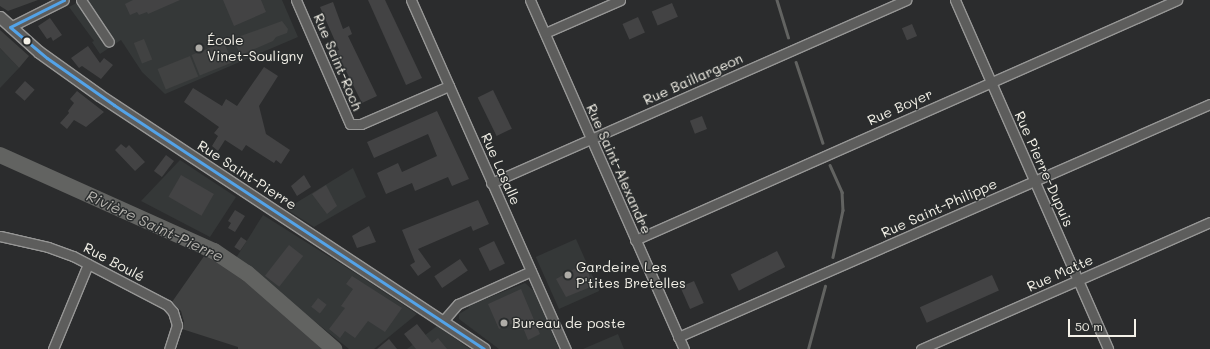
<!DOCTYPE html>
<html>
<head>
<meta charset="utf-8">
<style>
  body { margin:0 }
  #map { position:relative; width:1210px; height:349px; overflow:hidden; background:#2b2c2d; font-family:Mali,sans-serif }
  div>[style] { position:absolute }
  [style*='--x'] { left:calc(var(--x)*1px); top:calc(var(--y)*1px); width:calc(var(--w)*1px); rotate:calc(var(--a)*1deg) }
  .built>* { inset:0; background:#353838; transform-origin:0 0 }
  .green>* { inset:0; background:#414242; transform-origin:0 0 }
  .stream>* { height:2.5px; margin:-1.25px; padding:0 1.25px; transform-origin:1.25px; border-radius:1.25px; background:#626361 }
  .river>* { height:16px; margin:-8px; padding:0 8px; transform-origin:8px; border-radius:8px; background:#626361 }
  .building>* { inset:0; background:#434344; transform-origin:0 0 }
  .roads { filter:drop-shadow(1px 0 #979796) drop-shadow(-1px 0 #979796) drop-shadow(0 1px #979796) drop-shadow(0 -1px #979796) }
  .minor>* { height:9px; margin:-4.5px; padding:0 4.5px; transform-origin:4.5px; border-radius:4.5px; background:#5d5d5c }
  .major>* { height:11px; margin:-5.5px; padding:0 5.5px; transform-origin:5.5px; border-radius:5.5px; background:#5d5d5c }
  .bus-1>* { height:3px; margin:-1.5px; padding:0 1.5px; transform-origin:1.5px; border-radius:1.5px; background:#53a3e8 }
  .dots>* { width:11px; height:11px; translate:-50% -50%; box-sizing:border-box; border:2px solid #2a2d2e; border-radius:50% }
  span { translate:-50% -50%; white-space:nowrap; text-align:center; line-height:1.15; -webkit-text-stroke:3px #2a2d2e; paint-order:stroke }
  .poi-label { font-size:14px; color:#f4f1e8 }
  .left { translate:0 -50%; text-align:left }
  .street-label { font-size:14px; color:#f4f1e8 }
  .water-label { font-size:15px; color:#b5b3ae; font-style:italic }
  .scale { position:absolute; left:1068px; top:319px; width:68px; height:18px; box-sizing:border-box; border:2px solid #f4f1e8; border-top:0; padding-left:5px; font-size:12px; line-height:14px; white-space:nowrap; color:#f4f1e8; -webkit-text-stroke:3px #2a2d2e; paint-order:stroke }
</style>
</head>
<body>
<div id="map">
  <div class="built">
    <i style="clip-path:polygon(82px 0,282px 0,298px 37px,165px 94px,142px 72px,121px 40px,100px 54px,92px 42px,94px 41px,69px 7px)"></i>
    <i style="clip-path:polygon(0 48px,19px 68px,0 88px)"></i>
    <i style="clip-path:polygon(180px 160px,236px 197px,210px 237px,141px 201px)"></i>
    <i style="clip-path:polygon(353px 168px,366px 197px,314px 227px,286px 209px)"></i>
    <i style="clip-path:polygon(263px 215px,360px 276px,417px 314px,374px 349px,349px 349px,236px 258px)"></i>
    <i style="left:576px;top:239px;width:57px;height:44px;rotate:66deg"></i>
    <i style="clip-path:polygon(525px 283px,535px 292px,559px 349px,499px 349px,459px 319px,459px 314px,469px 308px,468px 306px)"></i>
    <i style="clip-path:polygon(437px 326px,470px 349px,407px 349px)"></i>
    <i style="clip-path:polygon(618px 334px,624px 349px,583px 349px)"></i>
  </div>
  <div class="green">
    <i style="clip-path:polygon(0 0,38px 0,8px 11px,0 6px)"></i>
    <i style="clip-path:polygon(282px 21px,288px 29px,287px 33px,276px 37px,273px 41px,243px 54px,239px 52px,234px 41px,235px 38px)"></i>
    <i style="clip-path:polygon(0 30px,29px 56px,19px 68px,0 48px)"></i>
    <i style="left:144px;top:39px;width:22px;height:11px;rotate:68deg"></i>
    <i style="left:224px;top:42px;width:22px;height:35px;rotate:68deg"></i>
    <i style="left:190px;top:56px;width:22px;height:35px;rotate:68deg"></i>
    <i style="clip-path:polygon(207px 252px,243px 279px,324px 349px,238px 349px,238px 347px,182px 329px,184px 322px,181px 311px,172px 302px)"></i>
  </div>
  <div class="stream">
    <i style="--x:777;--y:0;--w:39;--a:73"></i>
    <i style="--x:796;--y:62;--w:85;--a:71.6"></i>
    <i style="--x:830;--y:165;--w:30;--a:66"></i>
    <i style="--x:842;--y:192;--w:18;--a:87"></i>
    <i style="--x:843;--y:210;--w:48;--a:102"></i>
    <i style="--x:808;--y:349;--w:65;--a:-74.9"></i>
  </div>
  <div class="river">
    <i style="--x:0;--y:155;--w:235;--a:24.2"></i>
    <i style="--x:214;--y:251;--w:40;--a:34"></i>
    <i style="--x:247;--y:273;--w:116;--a:41.1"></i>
  </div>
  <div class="building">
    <i style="clip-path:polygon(133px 0,180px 0,148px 14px,147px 12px,139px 15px,137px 12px,130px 15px,125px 4px)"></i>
    <i style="clip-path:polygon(223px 0,261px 0,266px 12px,234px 26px)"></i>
    <i style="clip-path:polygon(368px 0,385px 0,422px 78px,406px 85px)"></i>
    <i style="clip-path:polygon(333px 2px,343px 29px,349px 26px,352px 34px,348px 36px,377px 96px,362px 103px,336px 51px,339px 50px,320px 7px)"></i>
    <i style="left:672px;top:3px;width:15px;height:22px;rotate:67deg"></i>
    <i style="left:638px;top:17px;width:17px;height:17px;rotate:66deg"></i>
    <i style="clip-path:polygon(50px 18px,62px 35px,53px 41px,51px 37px,47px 39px,38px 26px)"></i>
    <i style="left:912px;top:24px;width:13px;height:11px;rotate:67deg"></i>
    <i style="clip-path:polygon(88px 46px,100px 63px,104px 58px,113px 65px,101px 79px,82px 66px,79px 68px,71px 58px)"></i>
    <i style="clip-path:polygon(264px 67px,278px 76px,259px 106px,266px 134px,290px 150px,281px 164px,276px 160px,274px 163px,246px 145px,242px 151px,225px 140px,218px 151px,212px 146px,218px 136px,214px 133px,219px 127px,184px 102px,193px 88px,222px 106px,226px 99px,237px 106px)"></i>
    <i style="left:25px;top:81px;width:13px;height:15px;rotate:42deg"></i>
    <i style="left:493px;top:90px;width:43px;height:17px;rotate:64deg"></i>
    <i style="clip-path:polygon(77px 91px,104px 112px,86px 127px,74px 120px,67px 129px,60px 123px,69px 113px,68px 111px,74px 103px,70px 99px)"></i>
    <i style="clip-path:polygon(437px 111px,469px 179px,452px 186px,448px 177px,415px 191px,412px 183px,386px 194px,377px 173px,398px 163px,402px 172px,437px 156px,428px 134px,374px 158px,367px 142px)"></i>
    <i style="left:702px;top:116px;width:14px;height:13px;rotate:69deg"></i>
    <i style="clip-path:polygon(121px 144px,126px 148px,129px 145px,145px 162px,135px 171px,115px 150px)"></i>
    <i style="left:166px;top:155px;width:10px;height:20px;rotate:37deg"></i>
    <i style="left:181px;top:175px;width:38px;height:25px;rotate:30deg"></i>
    <i style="clip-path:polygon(304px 175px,311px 187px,297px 196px,291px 186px)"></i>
    <i style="clip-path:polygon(326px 185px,337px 206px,327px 214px,312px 194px)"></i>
    <i style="clip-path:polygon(478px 200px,489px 224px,473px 231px,471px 226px,418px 249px,431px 267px,418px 276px,410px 265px,415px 262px,402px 230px)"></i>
    <i style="clip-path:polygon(235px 210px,245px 216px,235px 232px,228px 228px,231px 223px,228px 221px)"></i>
    <i style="clip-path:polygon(369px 226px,376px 242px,357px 248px,352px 236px)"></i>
    <i style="left:241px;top:237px;width:7px;height:12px;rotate:34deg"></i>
    <i style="left:494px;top:241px;width:25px;height:17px;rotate:64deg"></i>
    <i style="left:289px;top:245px;width:18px;height:39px;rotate:38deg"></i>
    <i style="left:777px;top:251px;width:18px;height:52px;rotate:63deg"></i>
    <i style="left:460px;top:259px;width:14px;height:31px;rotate:56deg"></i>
    <i style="clip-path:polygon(585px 263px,593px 286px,566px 297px,556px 279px)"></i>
    <i style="left:992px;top:275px;width:17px;height:79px;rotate:66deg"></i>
    <i style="clip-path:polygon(352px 276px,402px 308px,385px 332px,368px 321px,355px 338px,345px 331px,340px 338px,329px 329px,345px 308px,341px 306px,353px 289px,346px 284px)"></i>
    <i style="left:694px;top:281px;width:24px;height:15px;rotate:66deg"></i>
    <i style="clip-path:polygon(521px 289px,540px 334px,528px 340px,520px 320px,499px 329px,488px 304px)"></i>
    <i style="left:318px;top:298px;width:11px;height:11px;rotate:38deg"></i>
    <i style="clip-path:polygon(417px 324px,432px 343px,438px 338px,447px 349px,416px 349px,404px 334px)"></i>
    <i style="clip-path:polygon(389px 339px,397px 349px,377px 349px)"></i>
  </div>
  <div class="roads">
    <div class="minor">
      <i style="--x:81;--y:0;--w:50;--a:56.3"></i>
      <i style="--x:296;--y:0;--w:135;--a:66.5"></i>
      <i style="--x:350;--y:124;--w:11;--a:0"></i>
      <i style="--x:361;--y:124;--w:96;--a:-23.4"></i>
      <i style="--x:411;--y:0;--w:382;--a:66.1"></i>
      <i style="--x:530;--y:0;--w:381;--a:66.2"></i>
      <i style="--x:955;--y:0;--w:381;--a:66.3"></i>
      <i style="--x:10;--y:27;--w:60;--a:-26.6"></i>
      <i style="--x:545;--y:33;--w:82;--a:-23.7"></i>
      <i style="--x:491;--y:183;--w:454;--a:-23.8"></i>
      <i style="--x:0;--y:236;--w:49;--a:12.9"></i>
      <i style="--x:48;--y:247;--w:27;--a:20"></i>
      <i style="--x:73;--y:256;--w:106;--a:27.5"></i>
      <i style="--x:167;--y:305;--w:9;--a:49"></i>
      <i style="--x:173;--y:312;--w:14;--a:73"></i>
      <i style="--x:177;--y:325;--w:25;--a:108"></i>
      <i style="--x:635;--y:240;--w:593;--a:-23.88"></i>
      <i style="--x:443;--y:321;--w:23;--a:-49"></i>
      <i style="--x:458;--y:304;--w:80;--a:-24.3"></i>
      <i style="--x:678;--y:337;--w:581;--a:-23.65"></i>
      <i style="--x:53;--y:349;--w:92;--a:-67.6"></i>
      <i style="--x:921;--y:349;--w:316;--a:-23.7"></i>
    </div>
    <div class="major">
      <i style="--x:0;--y:17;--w:52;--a:41.9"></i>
      <i style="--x:39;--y:52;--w:74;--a:35.6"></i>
      <i style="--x:99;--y:95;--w:461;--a:33.4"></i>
    </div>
  </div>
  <div class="bus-1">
    <i style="--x:64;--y:0;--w:60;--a:153.4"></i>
    <i style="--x:10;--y:27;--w:48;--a:40"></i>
    <i style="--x:47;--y:58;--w:82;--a:35"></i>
    <i style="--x:114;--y:105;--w:443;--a:33.4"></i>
  </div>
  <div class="dots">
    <i style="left:27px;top:41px;background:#f4f1e8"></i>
    <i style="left:199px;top:48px;background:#aeaca7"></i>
    <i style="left:568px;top:275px;background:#aeaca7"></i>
    <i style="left:504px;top:323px;background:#aeaca7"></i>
  </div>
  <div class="poi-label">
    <span class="left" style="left:207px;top:48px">École<br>Vinet-Souligny</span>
    <span class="left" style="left:576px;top:275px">Gardeire Les<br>P'tites Bretelles</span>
    <span class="left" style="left:512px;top:323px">Bureau de poste</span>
  </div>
  <div class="street-label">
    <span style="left:338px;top:62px;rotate:67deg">Rue Saint-Roch</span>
    <span style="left:693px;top:79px;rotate:-24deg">Rue Baillargeon</span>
    <span style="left:900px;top:107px;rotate:-24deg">Rue Boyer</span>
    <span style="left:501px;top:169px;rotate:66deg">Rue Lasalle</span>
    <span style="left:619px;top:169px;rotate:66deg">Rue Saint-Alexandre</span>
    <span style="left:1044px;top:169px;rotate:66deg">Rue Pierre-Dupuis</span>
    <span style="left:247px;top:175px;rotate:33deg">Rue Saint-Pierre</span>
    <span style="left:939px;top:208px;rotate:-24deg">Rue Saint-Philippe</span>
    <span style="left:114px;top:262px;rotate:28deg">Rue Boulé</span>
    <span style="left:1060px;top:273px;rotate:-24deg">Rue Matte</span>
  </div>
  <div class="water-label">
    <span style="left:155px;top:226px;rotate:25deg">Rivière Saint-Pierre</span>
  </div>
  <div class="scale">50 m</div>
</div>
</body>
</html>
